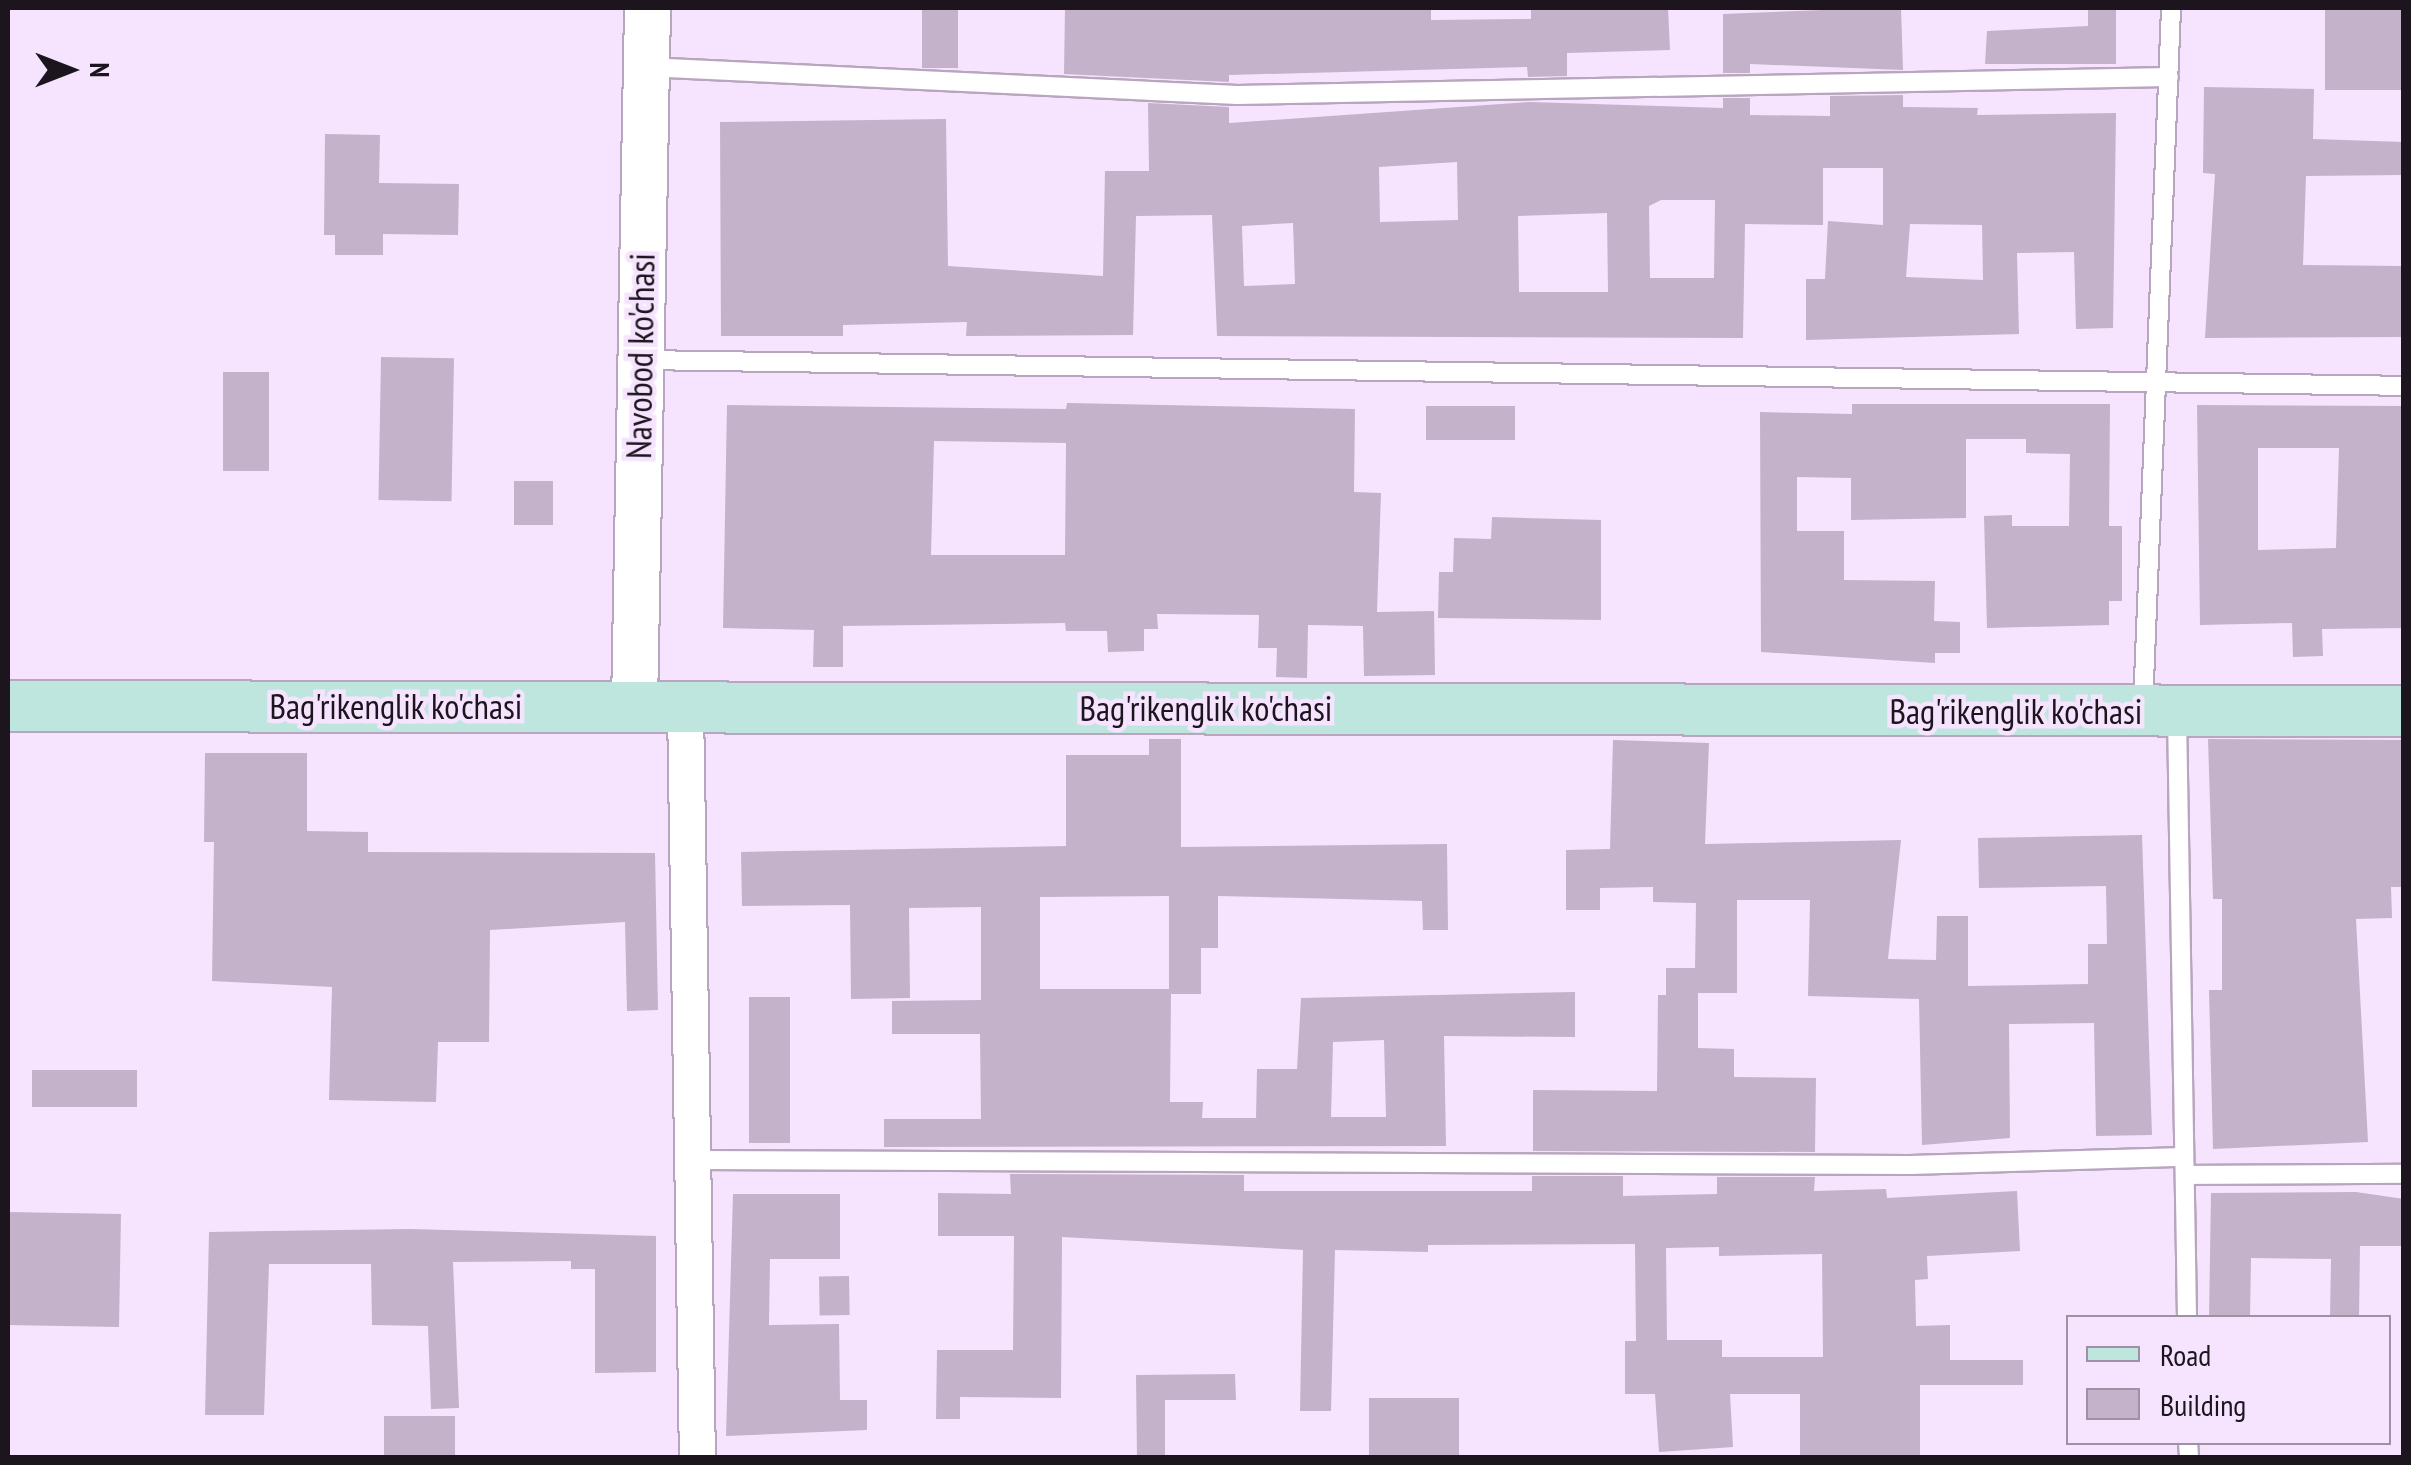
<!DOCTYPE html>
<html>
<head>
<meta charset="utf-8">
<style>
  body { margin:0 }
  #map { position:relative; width:2411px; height:1465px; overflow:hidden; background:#f6e3fd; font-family:"PT Sans Narrow",sans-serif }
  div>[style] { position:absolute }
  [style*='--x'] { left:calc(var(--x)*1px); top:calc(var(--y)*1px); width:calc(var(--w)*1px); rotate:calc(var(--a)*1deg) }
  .building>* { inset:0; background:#c4b1ca; transform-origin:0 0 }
  .roads { filter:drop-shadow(2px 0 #b8a5be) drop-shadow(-2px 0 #b8a5be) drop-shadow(0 2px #b8a5be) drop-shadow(0 -2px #b8a5be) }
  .service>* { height:18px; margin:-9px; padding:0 9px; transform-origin:9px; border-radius:9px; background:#fff }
  .minor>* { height:35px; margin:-17.5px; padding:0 17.5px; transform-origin:17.5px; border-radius:17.5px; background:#fff }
  .tertiary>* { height:45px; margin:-22.5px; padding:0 22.5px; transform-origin:22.5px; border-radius:22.5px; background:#fff }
  .secondary>* { height:50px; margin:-25px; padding:0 25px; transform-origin:25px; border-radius:25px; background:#bfe6de }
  span { translate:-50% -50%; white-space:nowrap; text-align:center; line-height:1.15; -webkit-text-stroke:9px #f6e3fd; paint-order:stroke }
  .street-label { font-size:35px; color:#1c151e }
  .frame { position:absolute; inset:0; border:10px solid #1c151e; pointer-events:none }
  .legend { position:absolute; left:2066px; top:1315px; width:325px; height:130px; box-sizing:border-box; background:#f6e3fd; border:2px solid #9f91a4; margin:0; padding:12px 18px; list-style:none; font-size:30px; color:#1c151e }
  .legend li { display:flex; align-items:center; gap:20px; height:50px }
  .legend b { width:50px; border:2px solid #9f91a4 }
  .north { position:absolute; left:20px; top:20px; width:100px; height:100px; -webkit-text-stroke:8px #f6e3fd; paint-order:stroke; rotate:90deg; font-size:28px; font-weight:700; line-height:40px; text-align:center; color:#1c151e }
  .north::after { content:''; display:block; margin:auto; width:35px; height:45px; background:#1c151e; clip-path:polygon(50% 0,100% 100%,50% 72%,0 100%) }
</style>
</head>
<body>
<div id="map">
  <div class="building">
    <i style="left:922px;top:8px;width:36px;height:60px"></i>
    <i style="clip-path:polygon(1065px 8px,1431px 8px,1431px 20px,1531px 19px,1531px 8px,1668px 8px,1670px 50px,1567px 53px,1567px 76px,1528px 77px,1527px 67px,1229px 75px,1229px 82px,1064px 74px)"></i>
    <i style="clip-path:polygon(1874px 8px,1901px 8px,1903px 70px,1750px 64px,1750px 73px,1723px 73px,1723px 14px)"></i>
    <i style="clip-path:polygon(2088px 8px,2116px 8px,2116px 64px,1985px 64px,1987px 31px,2088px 26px)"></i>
    <i style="left:2325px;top:8px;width:79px;height:82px"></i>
    <i style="clip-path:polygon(2204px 87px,2314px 89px,2313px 139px,2404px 142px,2404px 175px,2306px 176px,2303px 265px,2404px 266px,2404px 337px,2205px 338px,2215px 174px,2203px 173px)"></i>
    <i style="clip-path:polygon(evenodd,1903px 95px,1903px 107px,1978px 108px,1977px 115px,2116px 113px,2113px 328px,2076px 329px,2074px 252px,2017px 253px,2019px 334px,1806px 340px,1806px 279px,1825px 279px,1828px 221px,1883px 225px,1883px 168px,1823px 168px,1823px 225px,1745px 224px,1743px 338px,1217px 336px,1212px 215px,1136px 216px,1133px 335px,966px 336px,967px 322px,843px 325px,843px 336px,721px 336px,720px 122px,946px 119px,948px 266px,1103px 276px,1105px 171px,1149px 171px,1148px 103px,1229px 107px,1229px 123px,1529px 102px,1723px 108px,1723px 98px,1750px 98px,1750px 115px,1830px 116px,1830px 96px,1903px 95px,1457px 162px,1458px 220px,1380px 222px,1379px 167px,1457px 162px,1903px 95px,1661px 200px,1715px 200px,1714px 278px,1650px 278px,1649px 206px,1661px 200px,1903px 95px,1607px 213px,1608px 292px,1519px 292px,1518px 216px,1607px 213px,1903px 95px,1293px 223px,1295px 284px,1244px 286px,1242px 226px,1293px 223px,1903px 95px,1910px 224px,1982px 225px,1983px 280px,1906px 277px,1910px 224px)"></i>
    <i style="clip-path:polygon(325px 134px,380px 135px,379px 183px,459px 184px,458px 235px,383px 234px,383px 255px,335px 255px,335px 235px,324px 235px)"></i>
    <i style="left:381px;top:357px;width:73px;height:143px;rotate:1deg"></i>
    <i style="left:223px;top:372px;width:46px;height:99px"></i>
    <i style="clip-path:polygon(evenodd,1067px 403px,1355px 409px,1354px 492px,1381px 493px,1377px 612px,1434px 611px,1435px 675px,1364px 676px,1363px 626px,1308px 625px,1307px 678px,1276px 677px,1277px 648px,1258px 648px,1259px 615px,1157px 614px,1158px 629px,1144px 629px,1144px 651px,1108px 652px,1107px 631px,1066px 631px,1065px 623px,843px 626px,843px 667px,813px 667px,814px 630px,723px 628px,727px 405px,1066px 409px,1067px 403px,934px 441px,1066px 443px,1065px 555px,931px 555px,934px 441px)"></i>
    <i style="clip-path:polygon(1852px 404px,2110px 404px,2109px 526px,2122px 526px,2122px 601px,2109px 601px,2109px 625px,1987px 628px,1984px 516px,2012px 515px,2012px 526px,2069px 526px,2070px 454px,2026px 453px,2026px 439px,1966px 439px,1966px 518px,1851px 520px,1851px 478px,1797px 477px,1797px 531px,1844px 531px,1844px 580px,1935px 581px,1934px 621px,1960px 622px,1960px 653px,1935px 653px,1935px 663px,1761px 652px,1760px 412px,1852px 414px)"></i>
    <i style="clip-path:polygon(evenodd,2197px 405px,2404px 406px,2404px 628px,2322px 629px,2323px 656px,2293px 657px,2292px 623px,2200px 625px,2197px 405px,2258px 448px,2339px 448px,2336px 548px,2258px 550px,2258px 448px)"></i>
    <i style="left:1426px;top:406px;width:89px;height:34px"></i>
    <i style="left:553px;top:481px;width:44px;height:39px;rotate:90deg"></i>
    <i style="clip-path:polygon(1492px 517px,1601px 520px,1601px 620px,1438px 618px,1439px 572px,1453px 572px,1454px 538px,1491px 539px)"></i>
    <i style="clip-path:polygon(evenodd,1149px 739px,1181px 739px,1181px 847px,1447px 844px,1448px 930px,1423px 930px,1422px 901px,1218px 896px,1218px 948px,1201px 948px,1201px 994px,1171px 994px,1170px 1102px,1203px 1102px,1202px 1118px,1256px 1118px,1257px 1069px,1297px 1069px,1301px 998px,1575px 992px,1575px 1037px,1444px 1036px,1446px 1146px,884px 1147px,884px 1119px,981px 1119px,980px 1034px,892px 1034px,892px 1001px,981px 1000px,981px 907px,909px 908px,910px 998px,851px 999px,850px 905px,742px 906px,741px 852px,1066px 846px,1066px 755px,1149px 755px,1149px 739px,1169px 896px,1169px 989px,1040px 989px,1040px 897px,1169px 896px,1149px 739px,1384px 1040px,1386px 1117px,1331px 1117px,1333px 1042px,1384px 1040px)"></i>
    <i style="clip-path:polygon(2208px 739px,2404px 740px,2404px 887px,2391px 887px,2392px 918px,2356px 919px,2368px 1142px,2213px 1149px,2209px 990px,2222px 990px,2222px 899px,2213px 899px)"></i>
    <i style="clip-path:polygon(1613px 740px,1709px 743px,1705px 844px,1901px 840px,1888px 959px,1936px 960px,1937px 916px,1968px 916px,1968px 986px,2088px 984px,2088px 944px,2107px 944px,2106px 886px,1979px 888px,1978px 838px,2142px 835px,2152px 1135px,2096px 1136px,2094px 1023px,2009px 1024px,2010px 1138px,1922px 1145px,1919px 999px,1808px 996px,1810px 900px,1737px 900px,1737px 993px,1698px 993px,1698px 1048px,1734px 1049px,1734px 1077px,1816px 1078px,1815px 1152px,1533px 1151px,1533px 1090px,1657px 1091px,1658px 995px,1666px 995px,1666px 968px,1695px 968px,1696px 903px,1653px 902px,1653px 887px,1600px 888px,1600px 910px,1566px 910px,1566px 850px,1610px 849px)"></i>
    <i style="clip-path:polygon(205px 753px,307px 753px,307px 831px,368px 832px,368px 852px,655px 853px,658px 1010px,627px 1011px,625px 922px,490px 930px,489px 1042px,438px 1042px,436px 1102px,329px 1100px,332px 987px,212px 981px,214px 842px,204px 842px)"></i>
    <i style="left:790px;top:997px;width:146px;height:41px;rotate:90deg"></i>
    <i style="left:32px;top:1070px;width:105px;height:37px"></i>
    <i style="clip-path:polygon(evenodd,1010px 1174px,1244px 1175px,1244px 1191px,1532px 1191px,1532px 1176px,1623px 1176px,1623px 1196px,1717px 1194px,1717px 1177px,1815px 1177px,1814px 1191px,1886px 1189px,1887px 1198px,2017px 1191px,2020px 1251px,1927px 1256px,1928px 1279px,1915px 1280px,1916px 1326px,1950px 1325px,1950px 1360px,2023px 1360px,2023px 1385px,1920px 1385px,1920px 1458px,1800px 1458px,1800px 1394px,1730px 1394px,1733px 1447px,1659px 1452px,1655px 1394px,1625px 1394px,1625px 1341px,1636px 1341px,1635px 1244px,1428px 1245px,1428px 1252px,1335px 1250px,1331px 1411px,1300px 1411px,1303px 1250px,1062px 1237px,1061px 1398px,960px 1397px,960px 1419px,936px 1419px,937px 1350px,1013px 1350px,1014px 1236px,938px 1236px,938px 1193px,1011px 1194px,1010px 1174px,1719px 1247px,1719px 1256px,1822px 1254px,1823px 1357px,1722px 1357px,1722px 1340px,1667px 1340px,1666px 1248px,1719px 1247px)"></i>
    <i style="clip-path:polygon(2356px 1192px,2404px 1199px,2404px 1246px,2360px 1246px,2359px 1318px,2330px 1318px,2331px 1259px,2251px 1258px,2250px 1318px,2209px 1318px,2211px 1193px)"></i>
    <i style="clip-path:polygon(733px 1194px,840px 1194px,840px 1259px,770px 1259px,769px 1325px,839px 1324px,840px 1400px,867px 1400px,867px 1430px,726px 1436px)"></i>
    <i style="left:8px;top:1212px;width:113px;height:113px;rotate:1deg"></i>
    <i style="clip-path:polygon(410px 1229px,656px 1236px,656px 1372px,595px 1373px,595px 1269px,571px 1269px,571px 1261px,453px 1262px,459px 1408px,431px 1409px,428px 1326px,372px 1325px,371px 1264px,269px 1264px,264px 1415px,205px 1415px,209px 1232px)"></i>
    <i style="left:849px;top:1276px;width:39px;height:30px;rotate:89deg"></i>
    <i style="clip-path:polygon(1235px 1374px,1236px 1400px,1165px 1400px,1165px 1458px,1137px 1458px,1136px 1375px)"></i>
    <i style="left:1369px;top:1398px;width:90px;height:60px"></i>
    <i style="left:455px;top:1416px;width:42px;height:71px;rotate:90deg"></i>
  </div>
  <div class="roads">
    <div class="service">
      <i style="--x:646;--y:67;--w:592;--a:2.71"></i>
      <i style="--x:1237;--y:95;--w:932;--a:-1.11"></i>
      <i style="--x:640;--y:360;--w:1764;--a:0.84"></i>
      <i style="--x:2143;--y:706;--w:699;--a:-87.7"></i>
      <i style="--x:2177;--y:714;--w:604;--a:89.05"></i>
      <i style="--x:696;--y:1160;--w:1214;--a:0.24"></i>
      <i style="--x:1910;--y:1165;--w:274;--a:-1.7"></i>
      <i style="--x:2185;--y:1175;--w:219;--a:-0.3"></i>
      <i style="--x:2188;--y:1442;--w:16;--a:86"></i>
    </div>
    <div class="minor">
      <i style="--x:685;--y:706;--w:752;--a:89.09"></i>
    </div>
    <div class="tertiary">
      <i style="--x:634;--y:705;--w:697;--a:-88.93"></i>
    </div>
    <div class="secondary">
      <i style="--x:8;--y:706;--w:2396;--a:0.12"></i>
    </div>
  </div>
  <div class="street-label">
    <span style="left:640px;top:356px;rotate:-89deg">Navobod ko'chasi</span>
    <span style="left:396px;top:706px">Bag'rikenglik ko'chasi</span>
    <span style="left:1206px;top:708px">Bag'rikenglik ko'chasi</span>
    <span style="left:2016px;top:711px">Bag'rikenglik ko'chasi</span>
  </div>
  <div class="frame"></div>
  <ul class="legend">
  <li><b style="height:12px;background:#bfe6de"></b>Road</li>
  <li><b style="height:28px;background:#c4b1ca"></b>Building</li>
  </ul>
  <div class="north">N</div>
</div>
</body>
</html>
